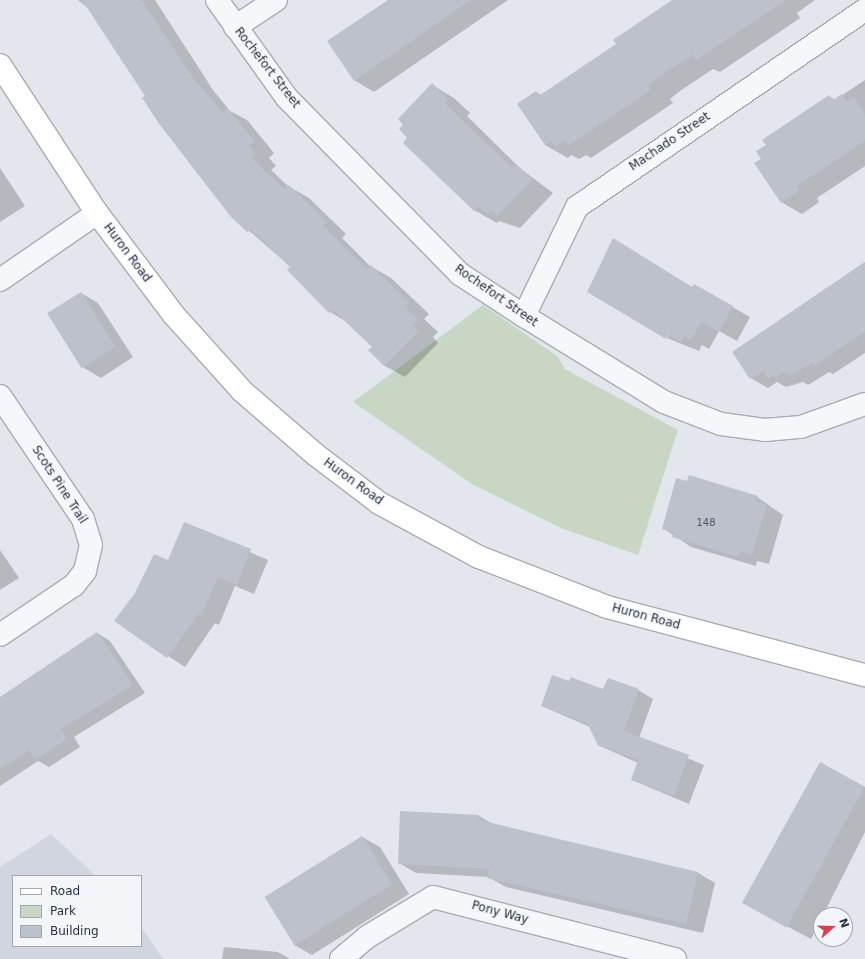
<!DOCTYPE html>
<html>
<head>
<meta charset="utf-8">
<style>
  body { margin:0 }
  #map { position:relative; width:865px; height:959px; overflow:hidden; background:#e3e6ec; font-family:"DejaVu Sans",sans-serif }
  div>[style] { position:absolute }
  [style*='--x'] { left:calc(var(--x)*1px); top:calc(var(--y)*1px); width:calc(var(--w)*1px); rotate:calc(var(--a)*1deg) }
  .built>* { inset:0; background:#d1d5de }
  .green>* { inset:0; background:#c7d7c3 }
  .shadow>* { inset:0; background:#0003 }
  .building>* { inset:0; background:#bcc1cc; transform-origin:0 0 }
  .roads { filter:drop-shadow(1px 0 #a7acb7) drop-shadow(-1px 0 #a7acb7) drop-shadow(0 1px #a7acb7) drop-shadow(0 -1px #a7acb7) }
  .street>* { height:22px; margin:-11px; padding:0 11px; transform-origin:11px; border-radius:11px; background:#f6f7fa }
  .secondary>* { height:22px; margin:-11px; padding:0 11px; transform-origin:11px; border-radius:11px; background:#fff }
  span { translate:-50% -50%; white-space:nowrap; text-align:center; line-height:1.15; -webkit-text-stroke:3px #f3f5f9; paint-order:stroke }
  .number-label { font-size:10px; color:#4e5668 }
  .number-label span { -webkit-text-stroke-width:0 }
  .street-label { font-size:12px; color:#293246 }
  .legend { position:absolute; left:12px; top:875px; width:130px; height:72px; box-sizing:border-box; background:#f3f5f9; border:1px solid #a2a7b1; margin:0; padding:5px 7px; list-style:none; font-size:12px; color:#293246 }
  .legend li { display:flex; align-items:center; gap:8px; height:20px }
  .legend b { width:20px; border:1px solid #a2a7b1 }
  .north { position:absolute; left:813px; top:907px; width:40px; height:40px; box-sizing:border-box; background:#f3f5f9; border:1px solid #a2a7b1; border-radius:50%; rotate:70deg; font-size:11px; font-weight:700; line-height:16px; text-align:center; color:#293246 }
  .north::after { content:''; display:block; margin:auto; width:14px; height:18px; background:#da3f4d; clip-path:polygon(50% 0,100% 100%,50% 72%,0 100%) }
</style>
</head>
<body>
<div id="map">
  <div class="built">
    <i style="clip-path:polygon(51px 834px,96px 876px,13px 876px,13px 946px,141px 946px,141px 927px,163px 959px,0 959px,0 867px)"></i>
  </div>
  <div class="green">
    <i style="clip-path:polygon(483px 305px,557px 356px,565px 369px,678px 430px,638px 555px,561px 528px,472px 484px,353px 402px)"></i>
  </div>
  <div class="shadow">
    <i style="clip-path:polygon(78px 0,155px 0,213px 90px,230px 111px,247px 120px,274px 153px,269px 158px,276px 166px,271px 170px,288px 186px,309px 198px,346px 234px,342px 238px,370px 266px,391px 278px,429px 314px,424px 319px,438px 332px,433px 337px,438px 343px,405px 377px,385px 366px,369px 350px,373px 347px,347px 322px,330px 312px,288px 270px,291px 267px,232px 216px,88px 8px)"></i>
    <i style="clip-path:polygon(390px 0,508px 0,374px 92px,354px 80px)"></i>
    <i style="clip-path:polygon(674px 0,815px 0,797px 13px,800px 18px,720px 72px,713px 69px,680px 91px,670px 99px,673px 103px,591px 158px,586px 155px,579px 159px,571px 155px,568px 158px,545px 145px,536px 92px,541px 95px,617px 44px)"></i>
    <i style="clip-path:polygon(865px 80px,865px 166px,817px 198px,819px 202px,802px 214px,781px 202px,762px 159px,767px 145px,829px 96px,835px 100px)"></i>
    <i style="clip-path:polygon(432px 85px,454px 98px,470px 113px,467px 116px,521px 169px,553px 193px,520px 228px,499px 221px,497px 223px,474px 210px,409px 138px)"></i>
    <i style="clip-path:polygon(0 168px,25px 206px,0 222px)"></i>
    <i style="clip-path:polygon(865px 262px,865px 353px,833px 374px,829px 372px,808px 385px,803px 382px,786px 387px,777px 382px,768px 388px,751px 378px,733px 352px)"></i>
    <i style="clip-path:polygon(694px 285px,750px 317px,737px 341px,719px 331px,709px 349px,702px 345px,699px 351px,667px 338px)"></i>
    <i style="clip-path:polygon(81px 293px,98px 303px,133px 357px,101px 378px,84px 368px)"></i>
    <i style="clip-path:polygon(757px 497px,783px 515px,769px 564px,757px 561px,756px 566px,691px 547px,663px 528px)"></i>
    <i style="clip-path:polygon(184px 524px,268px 560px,254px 594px,235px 586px,219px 625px,215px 623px,185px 667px,115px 621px,168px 561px)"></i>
    <i style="clip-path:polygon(0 550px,19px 578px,0 590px)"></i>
    <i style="clip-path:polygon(97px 633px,110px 641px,145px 693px,74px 737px,80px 747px,49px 767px,38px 761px,0 786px,0 698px)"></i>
    <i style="clip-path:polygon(570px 682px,604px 690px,638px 690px,653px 699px,639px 738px,704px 765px,689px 804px,632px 780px,638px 763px,598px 745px,590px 727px,542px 706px)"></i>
    <i style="clip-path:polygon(821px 763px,865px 787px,865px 832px,811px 939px,764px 914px)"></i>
    <i style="clip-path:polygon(479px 816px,493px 824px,698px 873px,715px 883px,703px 933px,506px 887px,488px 877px,416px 873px,399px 863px)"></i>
    <i style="clip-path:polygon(362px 837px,380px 847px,409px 894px,312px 955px,294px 945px)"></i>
    <i style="clip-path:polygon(224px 947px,278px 952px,290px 959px,222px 959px)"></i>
  </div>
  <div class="building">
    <i style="clip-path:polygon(82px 0,142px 0,193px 78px,222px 112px,227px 108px,255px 142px,249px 146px,256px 154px,252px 158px,284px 189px,289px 185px,327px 222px,323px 226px,367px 269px,371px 265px,409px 302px,405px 307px,419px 320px,413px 325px,419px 331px,384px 366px,368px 350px,372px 347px,333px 310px,329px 313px,287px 270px,290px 267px,250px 229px,247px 232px,231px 217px,160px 125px,142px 98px,145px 96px)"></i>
    <i style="clip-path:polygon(388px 0,471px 0,354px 81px,327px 41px)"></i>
    <i style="clip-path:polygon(672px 0,786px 0,696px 60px,693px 55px,657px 78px,648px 85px,651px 90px,568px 146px,565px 141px,555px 147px,551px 141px,545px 145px,517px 104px,536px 91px,539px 96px,616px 44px,613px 40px)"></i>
    <i style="clip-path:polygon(432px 83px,448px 99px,445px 103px,512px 168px,516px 164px,532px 180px,497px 216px,491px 210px,487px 215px,478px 206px,474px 211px,403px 143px,407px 138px,399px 129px,403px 125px,398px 119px)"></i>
    <i style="clip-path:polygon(842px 94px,847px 102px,854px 97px,865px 114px,865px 141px,797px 186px,800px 190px,781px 203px,754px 163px,761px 159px,756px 151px,766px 145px,762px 140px,829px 95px,833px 100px)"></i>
    <i style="clip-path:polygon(613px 238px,692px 287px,694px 284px,733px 306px,719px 332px,701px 322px,691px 340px,685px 336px,681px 342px,668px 335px,666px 339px,587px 292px)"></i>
    <i style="clip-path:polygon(865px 262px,865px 332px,815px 365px,813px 362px,790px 376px,784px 372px,775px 378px,773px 375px,768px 378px,763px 371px,750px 379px,732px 352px)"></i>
    <i style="left:81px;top:292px;width:65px;height:40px;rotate:58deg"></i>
    <i style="clip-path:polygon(689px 475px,758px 496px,756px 501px,767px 504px,752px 555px,740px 551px,738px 557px,672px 537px,674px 532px,662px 529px,676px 478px,687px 481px)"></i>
    <i style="clip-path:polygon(184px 522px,251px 549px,237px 585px,218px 577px,201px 616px,198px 614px,167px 658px,114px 621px,135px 593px,154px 554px,168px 560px)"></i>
    <i style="clip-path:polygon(97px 632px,133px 685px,61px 729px,67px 739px,35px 760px,29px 750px,0 769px,0 697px)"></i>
    <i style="clip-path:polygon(552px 675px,569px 681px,571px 677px,603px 689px,608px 678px,639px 689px,624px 731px,689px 755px,674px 796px,631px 780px,638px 760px,598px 745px,587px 723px,541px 706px)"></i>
    <i style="left:820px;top:762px;width:51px;height:161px;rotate:29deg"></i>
    <i style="clip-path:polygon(400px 811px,479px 815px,479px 820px,698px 872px,686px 924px,487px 878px,489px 869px,398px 864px)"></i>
    <i style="left:362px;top:836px;width:57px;height:115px;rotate:58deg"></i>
  </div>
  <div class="roads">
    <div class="street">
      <i style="--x:217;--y:0;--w:120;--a:54.5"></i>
      <i style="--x:287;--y:98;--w:247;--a:45.5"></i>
      <i style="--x:460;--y:274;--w:77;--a:33.3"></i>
      <i style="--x:524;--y:316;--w:164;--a:31.6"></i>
      <i style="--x:664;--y:402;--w:61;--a:21.1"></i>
      <i style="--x:721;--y:424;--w:44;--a:7.8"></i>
      <i style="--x:765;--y:430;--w:36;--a:-5"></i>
      <i style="--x:801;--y:427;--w:68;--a:-19.8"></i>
      <i style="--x:235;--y:27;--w:49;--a:-33.4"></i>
      <i style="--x:0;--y:280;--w:118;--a:-34.6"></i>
      <i style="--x:524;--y:316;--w:121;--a:-64.1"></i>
      <i style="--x:577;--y:207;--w:349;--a:-34.4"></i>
      <i style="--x:0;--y:396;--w:148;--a:56"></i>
      <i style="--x:83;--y:519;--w:27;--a:73"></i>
      <i style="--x:91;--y:545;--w:27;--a:103"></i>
      <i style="--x:85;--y:571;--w:18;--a:128"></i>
      <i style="--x:74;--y:585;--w:89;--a:146"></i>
      <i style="--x:341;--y:959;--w:34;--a:-40"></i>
      <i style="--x:367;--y:937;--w:77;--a:-31.2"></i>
      <i style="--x:433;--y:897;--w:250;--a:14.4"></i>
    </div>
    <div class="secondary">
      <i style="--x:0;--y:65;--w:177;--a:56.8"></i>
      <i style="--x:97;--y:213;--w:126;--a:53"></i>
      <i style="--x:173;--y:314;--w:103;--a:48.1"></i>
      <i style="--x:242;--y:391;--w:98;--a:40.9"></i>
      <i style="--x:316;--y:455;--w:79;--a:37.3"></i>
      <i style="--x:379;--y:503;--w:114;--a:28.4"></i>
      <i style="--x:479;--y:557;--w:137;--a:21.3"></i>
      <i style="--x:607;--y:607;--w:267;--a:14.8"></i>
    </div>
  </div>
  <div class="number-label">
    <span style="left:706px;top:523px">148</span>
  </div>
  <div class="street-label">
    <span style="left:267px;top:68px;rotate:52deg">Rochefort Street</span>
    <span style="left:670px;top:142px;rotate:-34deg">Machado Street</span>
    <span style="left:127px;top:253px;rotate:53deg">Huron Road</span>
    <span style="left:496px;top:296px;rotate:35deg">Rochefort Street</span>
    <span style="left:353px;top:482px;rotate:36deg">Huron Road</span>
    <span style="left:59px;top:485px;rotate:57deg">Scots Pine Trail</span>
    <span style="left:646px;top:617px;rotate:15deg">Huron Road</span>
    <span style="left:500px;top:913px;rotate:15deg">Pony Way</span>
  </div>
  <ul class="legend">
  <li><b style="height:5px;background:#fff"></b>Road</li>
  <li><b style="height:11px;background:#c7d7c3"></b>Park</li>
  <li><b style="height:11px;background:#bcc1cc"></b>Building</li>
  </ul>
  <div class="north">N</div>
</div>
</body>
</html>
